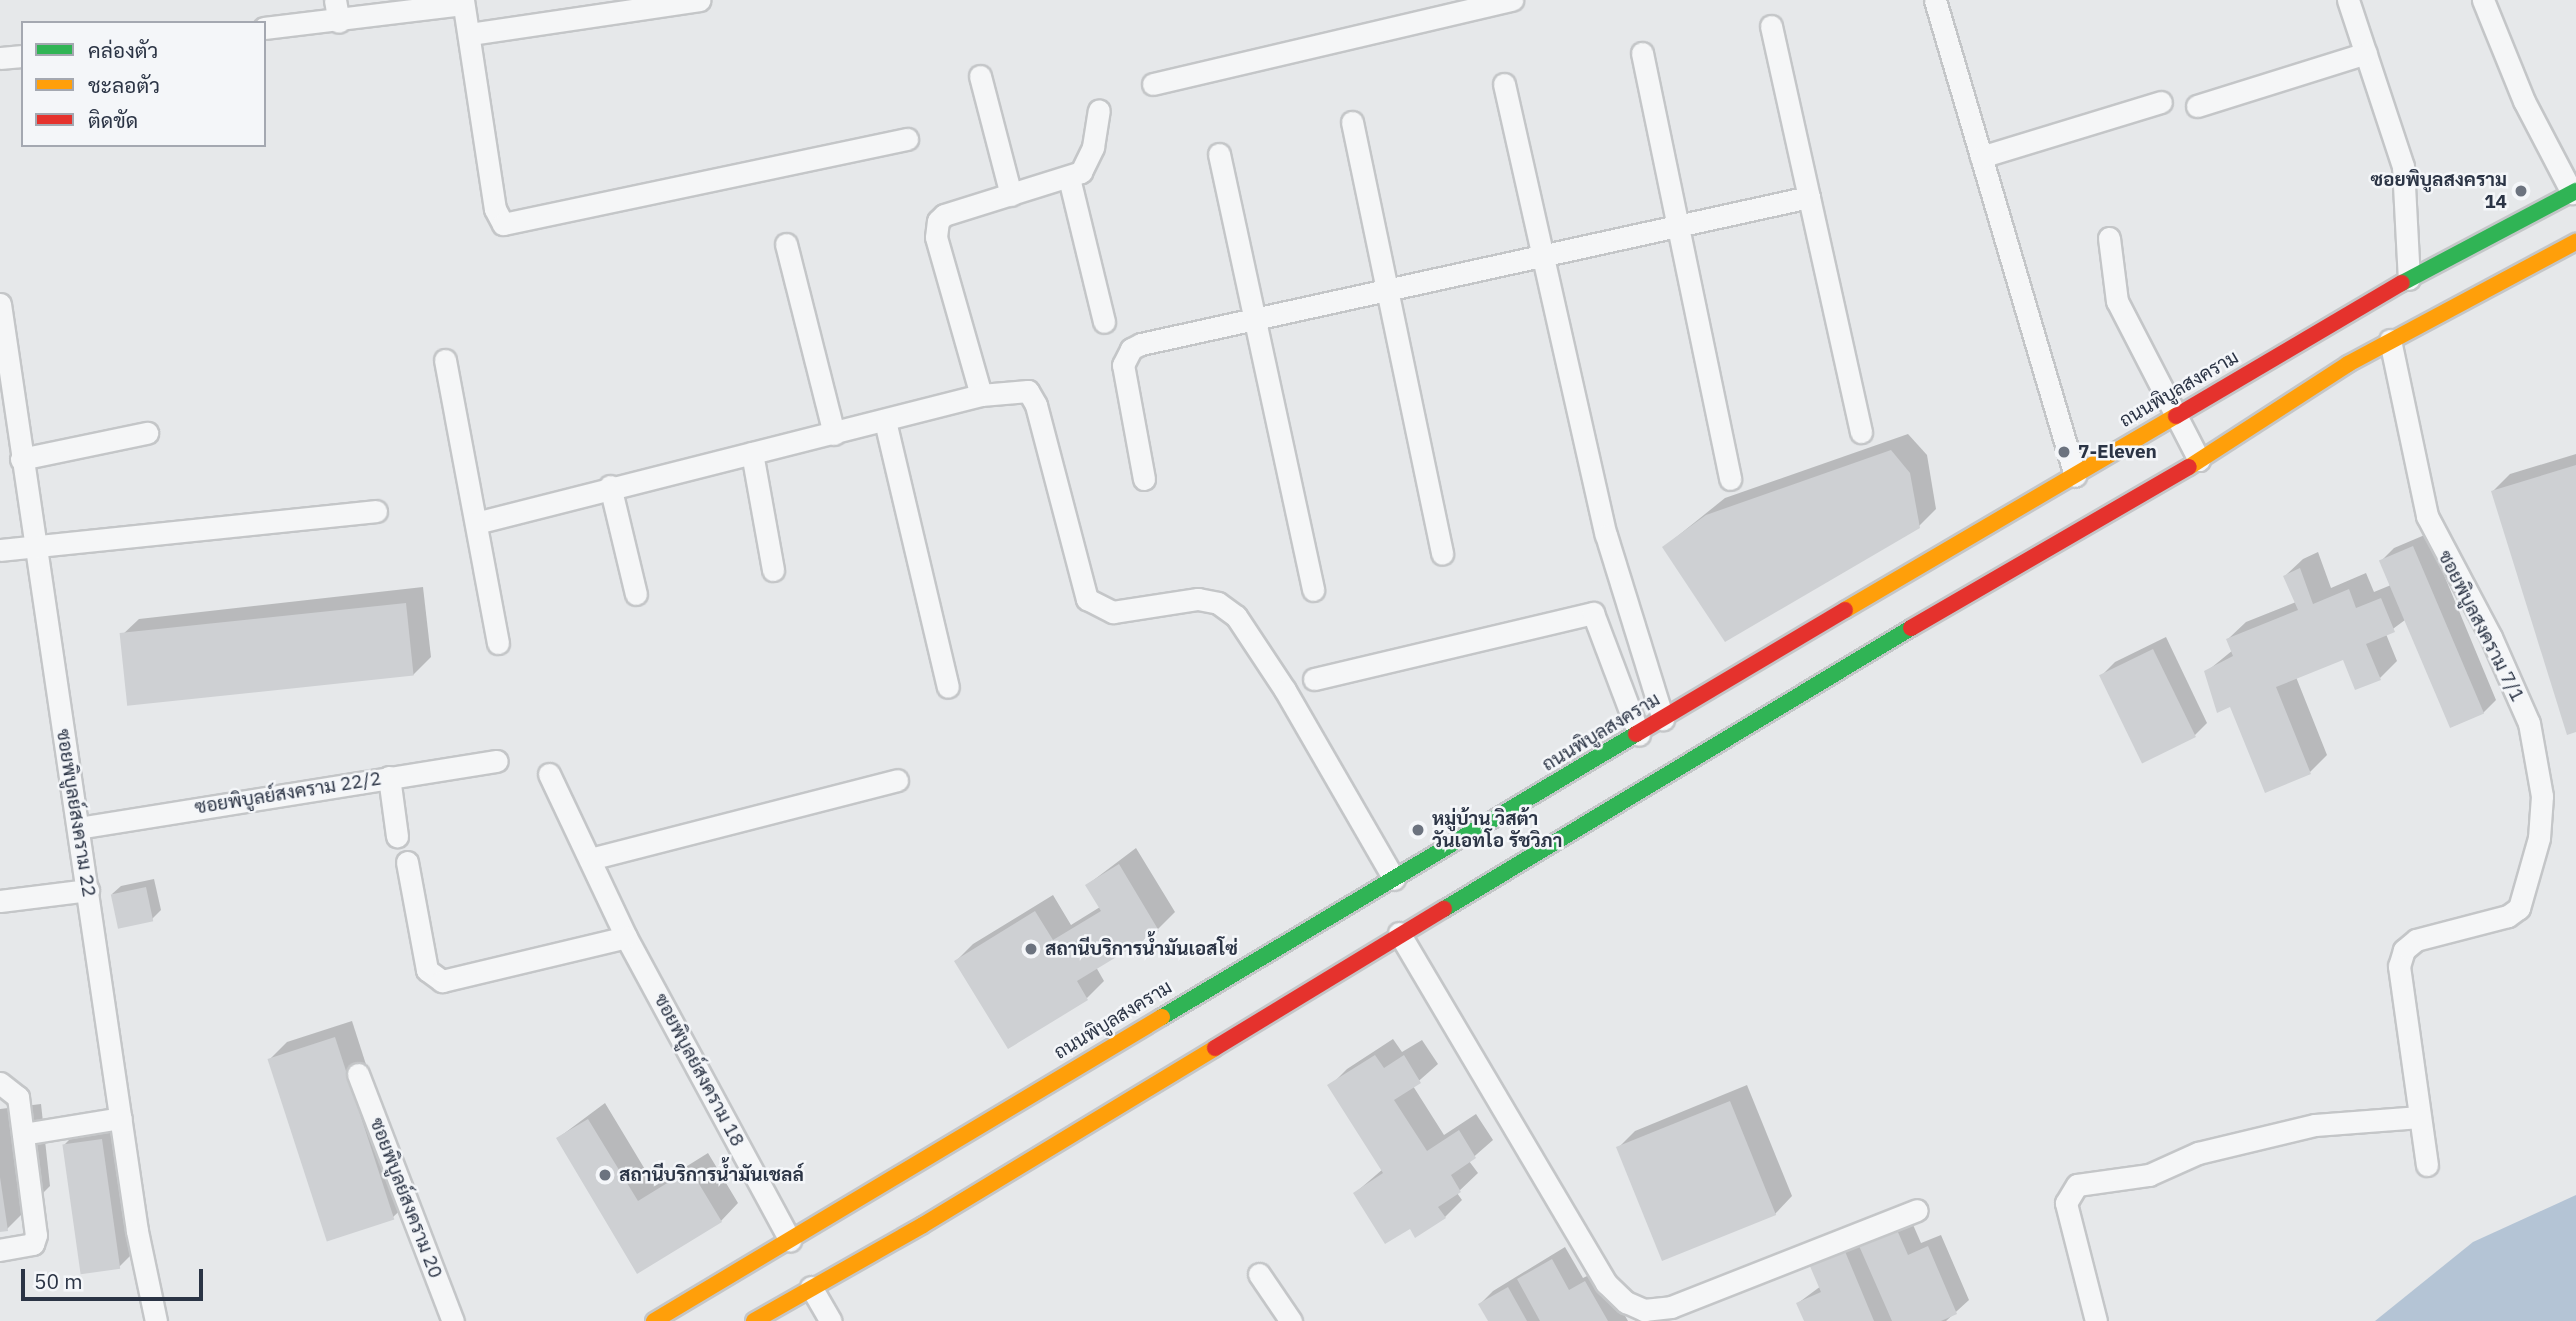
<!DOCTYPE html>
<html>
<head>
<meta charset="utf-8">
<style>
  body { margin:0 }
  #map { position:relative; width:2576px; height:1321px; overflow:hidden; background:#e6e8ea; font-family:"IBM Plex Sans",Sarabun,sans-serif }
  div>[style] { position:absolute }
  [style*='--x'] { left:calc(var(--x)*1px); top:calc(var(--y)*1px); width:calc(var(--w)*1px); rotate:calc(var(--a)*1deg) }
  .water>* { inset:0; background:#b4c4d5 }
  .shadow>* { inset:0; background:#0003 }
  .building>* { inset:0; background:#ced0d3; transform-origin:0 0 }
  .roads { filter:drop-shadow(2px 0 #c4c6c8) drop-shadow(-2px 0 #c4c6c8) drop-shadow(0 2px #c4c6c8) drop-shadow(0 -2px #c4c6c8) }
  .street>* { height:21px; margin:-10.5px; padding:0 10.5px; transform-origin:10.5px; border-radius:10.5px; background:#f5f6f7 }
  .fast>* { height:16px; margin:-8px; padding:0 8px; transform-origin:8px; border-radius:8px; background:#30b455 }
  .slow>* { height:16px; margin:-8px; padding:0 8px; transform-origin:8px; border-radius:8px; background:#ff9f0a }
  .jam>* { height:16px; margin:-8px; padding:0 8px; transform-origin:8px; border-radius:8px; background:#e5322d }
  .dots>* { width:19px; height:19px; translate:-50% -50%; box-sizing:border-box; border:4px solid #f4f6f9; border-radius:50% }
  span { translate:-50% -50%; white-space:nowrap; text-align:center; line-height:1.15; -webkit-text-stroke:5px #f4f6f9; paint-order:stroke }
  .poi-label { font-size:19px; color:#2b3445; font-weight:700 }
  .right { translate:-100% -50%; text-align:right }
  .left { translate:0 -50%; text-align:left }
  .street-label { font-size:19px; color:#2b3445 }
  .legend { position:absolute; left:21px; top:21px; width:245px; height:126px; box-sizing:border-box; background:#f4f6f9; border:2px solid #a4a8b1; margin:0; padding:9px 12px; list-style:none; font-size:21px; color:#2b3445 }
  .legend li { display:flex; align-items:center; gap:14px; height:35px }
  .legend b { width:35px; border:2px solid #a4a8b1 }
  .scale { position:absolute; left:21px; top:1269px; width:182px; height:32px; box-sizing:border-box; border:4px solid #2b3445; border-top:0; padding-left:9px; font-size:21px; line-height:24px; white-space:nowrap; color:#2b3445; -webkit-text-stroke:5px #f4f6f9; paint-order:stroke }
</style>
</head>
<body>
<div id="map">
  <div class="water">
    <i style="clip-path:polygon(2576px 1195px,2576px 1321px,2375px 1321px,2473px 1242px)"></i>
  </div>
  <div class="shadow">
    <i style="clip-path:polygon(1908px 434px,1927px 455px,1936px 509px,1919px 526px,1664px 547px,1725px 498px)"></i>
    <i style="clip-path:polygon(2576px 454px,2576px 730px,2493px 491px,2510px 474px)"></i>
    <i style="clip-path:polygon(2427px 534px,2496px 700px,2483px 713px,2451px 727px,2405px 620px,2386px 634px,2397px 661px,2380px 678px,2344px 658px,2296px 677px,2327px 755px,2310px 772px,2231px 704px,2206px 672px,2233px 650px,2228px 639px,2246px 622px,2296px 602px,2285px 576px,2303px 559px,2318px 552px,2331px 588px,2366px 573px,2374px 592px,2391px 585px,2381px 561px,2394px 548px)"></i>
    <i style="clip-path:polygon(423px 587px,431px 657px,413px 675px,121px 636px,139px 619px)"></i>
    <i style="clip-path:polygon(2166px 637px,2207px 723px,2194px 736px,2102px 675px,2115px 662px)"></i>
    <i style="clip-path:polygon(1136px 848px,1175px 912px,1158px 929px,1096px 967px,1104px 981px,1087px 998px,956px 961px,973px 944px,1053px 895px,1071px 925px,1100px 907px,1087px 885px)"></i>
    <i style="clip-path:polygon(154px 879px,161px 910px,152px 919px,112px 894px,121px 886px)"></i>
    <i style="clip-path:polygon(352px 1021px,410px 1201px,392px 1218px,270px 1059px,287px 1042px)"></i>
    <i style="clip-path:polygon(1393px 1039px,1402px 1052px,1422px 1040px,1438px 1064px,1413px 1086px,1444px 1135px,1476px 1114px,1493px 1140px,1469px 1161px,1478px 1173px,1457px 1193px,1462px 1200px,1445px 1217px,1410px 1226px,1355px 1193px,1383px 1169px,1330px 1086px,1347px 1069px)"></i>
    <i style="clip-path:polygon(1747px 1085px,1792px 1196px,1775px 1214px,1618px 1148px,1635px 1131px)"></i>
    <i style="clip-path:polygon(605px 1103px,655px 1186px,708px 1153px,738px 1203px,721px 1221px,638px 1271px,558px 1138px)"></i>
    <i style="clip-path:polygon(41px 1104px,50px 1186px,7px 1229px,0 1230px,0 1109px)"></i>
    <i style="clip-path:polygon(115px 1127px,132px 1254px,119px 1267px,64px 1145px,77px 1132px)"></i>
    <i style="clip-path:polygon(1907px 1211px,1921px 1243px,1941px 1235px,1969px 1300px,1946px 1321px,1806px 1321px,1798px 1303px,1821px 1286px,1811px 1264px)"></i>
    <i style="clip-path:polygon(1565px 1247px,1583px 1278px,1599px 1270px,1628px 1321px,1490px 1321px,1480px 1304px,1493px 1291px)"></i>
  </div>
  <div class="building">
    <i style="clip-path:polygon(1891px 450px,1910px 473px,1920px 528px,1725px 642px,1662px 547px,1706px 515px)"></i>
    <i style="clip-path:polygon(2576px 465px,2576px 732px,2567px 735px,2491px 491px)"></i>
    <i style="left:2413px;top:546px;width:182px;height:37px;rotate:67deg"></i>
    <i style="clip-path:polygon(2300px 568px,2313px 604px,2349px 589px,2356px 608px,2381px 598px,2395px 632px,2366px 644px,2381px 680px,2355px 690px,2343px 660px,2276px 687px,2311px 774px,2265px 793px,2230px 707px,2217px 713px,2204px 671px,2233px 656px,2226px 639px,2298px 610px,2283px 576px)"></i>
    <i style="left:406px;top:603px;width:73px;height:288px;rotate:84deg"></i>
    <i style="left:2153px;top:649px;width:98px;height:60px;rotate:64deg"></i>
    <i style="clip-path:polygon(1119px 864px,1159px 931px,1077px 981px,1088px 1000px,1008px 1049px,954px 961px,1035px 911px,1053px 940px,1101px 911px,1085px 885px)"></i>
    <i style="left:146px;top:887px;width:35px;height:36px;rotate:78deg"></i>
    <i style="left:335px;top:1037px;width:192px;height:71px;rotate:72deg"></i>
    <i style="clip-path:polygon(1375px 1055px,1384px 1068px,1404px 1055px,1421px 1083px,1394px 1100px,1427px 1151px,1459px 1130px,1476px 1158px,1451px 1175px,1461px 1192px,1438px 1207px,1446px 1218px,1415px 1238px,1410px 1229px,1385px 1244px,1353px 1193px,1383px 1173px,1327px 1085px)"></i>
    <i style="left:1730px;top:1101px;width:123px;height:123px;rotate:68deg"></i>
    <i style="clip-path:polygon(588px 1119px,638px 1201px,690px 1169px,722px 1222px,637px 1274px,556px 1138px)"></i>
    <i style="left:102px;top:1139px;width:131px;height:40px;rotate:82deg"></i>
    <i style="clip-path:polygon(0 1177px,8px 1231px,0 1232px)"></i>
    <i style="clip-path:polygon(1894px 1223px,1908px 1255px,1928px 1246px,1957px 1314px,1941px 1321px,1892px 1321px,1856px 1239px)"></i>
    <i style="clip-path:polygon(1844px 1249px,1874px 1321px,1804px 1321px,1796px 1303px,1821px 1292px,1809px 1264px)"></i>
    <i style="clip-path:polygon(1552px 1259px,1569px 1290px,1585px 1281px,1608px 1321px,1540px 1321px,1517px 1279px)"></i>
    <i style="clip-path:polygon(1508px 1287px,1527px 1321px,1488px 1321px,1478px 1304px)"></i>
  </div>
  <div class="roads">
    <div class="street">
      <i style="--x:335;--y:0;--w:22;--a:80"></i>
      <i style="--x:463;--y:0;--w:211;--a:81.3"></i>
      <i style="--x:495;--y:209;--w:17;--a:62"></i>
      <i style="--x:503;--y:224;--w:413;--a:-11.9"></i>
      <i style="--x:1935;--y:0;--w:496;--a:73.6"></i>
      <i style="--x:2348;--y:0;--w:175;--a:71.7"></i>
      <i style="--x:2403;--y:166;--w:113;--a:87"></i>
      <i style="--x:2483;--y:0;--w:109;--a:67.9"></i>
      <i style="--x:2524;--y:101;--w:104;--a:62.4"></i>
      <i style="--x:1771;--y:26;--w:416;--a:77.5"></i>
      <i style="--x:264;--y:28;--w:200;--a:-6.9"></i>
      <i style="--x:470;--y:34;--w:232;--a:-8.4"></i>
      <i style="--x:1642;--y:53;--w:435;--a:78.3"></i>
      <i style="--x:0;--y:58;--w:23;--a:-5"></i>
      <i style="--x:980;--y:76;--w:123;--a:75.4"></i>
      <i style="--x:1153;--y:84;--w:369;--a:-13.2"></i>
      <i style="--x:1504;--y:84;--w:462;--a:77.3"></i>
      <i style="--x:1606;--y:535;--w:193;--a:72.8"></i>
      <i style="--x:2197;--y:106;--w:177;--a:-17.4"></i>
      <i style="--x:1352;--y:122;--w:441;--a:78.2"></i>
      <i style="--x:1219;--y:154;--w:446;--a:77.8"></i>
      <i style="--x:1981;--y:157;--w:188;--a:-17"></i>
      <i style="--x:1069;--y:178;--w:148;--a:76.3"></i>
      <i style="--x:2109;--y:238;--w:64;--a:82.8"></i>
      <i style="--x:2117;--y:301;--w:179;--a:62.7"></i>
      <i style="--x:786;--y:244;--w:196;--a:75.8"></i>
      <i style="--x:0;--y:304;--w:937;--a:81.59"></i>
      <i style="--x:137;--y:1231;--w:92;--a:78.1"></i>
      <i style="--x:2390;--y:340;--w:180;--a:78.1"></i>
      <i style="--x:2427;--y:516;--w:137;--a:62.1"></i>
      <i style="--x:2491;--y:637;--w:94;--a:66.2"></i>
      <i style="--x:2529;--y:723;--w:74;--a:79.9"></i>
      <i style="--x:2542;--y:796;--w:42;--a:94.1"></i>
      <i style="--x:2539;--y:838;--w:73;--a:105.9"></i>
      <i style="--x:2519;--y:908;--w:14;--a:144"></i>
      <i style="--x:2508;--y:916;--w:95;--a:165.4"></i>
      <i style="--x:2416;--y:940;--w:16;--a:140"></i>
      <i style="--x:2404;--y:950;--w:17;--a:107"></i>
      <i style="--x:2399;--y:966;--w:201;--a:82"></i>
      <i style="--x:445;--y:360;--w:288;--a:79.4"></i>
      <i style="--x:981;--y:395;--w:164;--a:-105.9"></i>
      <i style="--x:936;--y:237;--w:16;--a:-83"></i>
      <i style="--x:938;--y:221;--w:8;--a:-45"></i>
      <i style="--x:944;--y:215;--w:144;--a:-17.4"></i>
      <i style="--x:1081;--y:172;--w:28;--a:-64"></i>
      <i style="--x:1093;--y:147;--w:37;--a:-81"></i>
      <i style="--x:885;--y:421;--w:273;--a:76.7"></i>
      <i style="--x:752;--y:453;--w:119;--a:79.8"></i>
      <i style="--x:21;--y:459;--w:129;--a:-11.7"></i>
      <i style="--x:1144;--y:479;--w:116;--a:-100.4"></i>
      <i style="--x:1123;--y:365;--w:18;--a:-63"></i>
      <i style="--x:1131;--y:349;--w:11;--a:-27"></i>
      <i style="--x:1141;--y:344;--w:684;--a:-12.41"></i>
      <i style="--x:610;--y:486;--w:111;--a:76.5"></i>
      <i style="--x:476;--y:523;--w:521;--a:-14.22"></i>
      <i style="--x:981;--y:395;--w:47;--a:-4.9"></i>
      <i style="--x:1028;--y:391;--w:16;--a:60"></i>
      <i style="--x:1036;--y:405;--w:201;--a:75.3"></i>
      <i style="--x:1087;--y:599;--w:29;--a:27"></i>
      <i style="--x:1113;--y:612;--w:86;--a:-8.7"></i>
      <i style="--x:1198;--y:599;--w:20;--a:11"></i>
      <i style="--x:1218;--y:603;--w:22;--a:36"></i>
      <i style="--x:1236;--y:616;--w:89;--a:56.5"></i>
      <i style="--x:1285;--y:690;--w:218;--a:60"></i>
      <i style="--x:0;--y:550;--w:378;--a:-5.9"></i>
      <i style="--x:1314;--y:679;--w:287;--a:-13.3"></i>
      <i style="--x:1593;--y:613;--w:130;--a:69.3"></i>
      <i style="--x:549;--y:774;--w:180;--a:64.7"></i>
      <i style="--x:626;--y:937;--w:345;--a:61.6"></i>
      <i style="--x:389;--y:777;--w:60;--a:82.3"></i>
      <i style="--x:78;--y:828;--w:424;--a:-9.1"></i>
      <i style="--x:590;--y:859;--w:317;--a:-14.4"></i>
      <i style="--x:407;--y:862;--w:110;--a:79.5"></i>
      <i style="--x:427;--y:970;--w:19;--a:36"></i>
      <i style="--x:442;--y:981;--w:189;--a:-13.4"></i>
      <i style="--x:0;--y:901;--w:89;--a:-7.1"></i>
      <i style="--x:1399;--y:933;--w:407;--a:59.4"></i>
      <i style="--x:1606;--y:1283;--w:28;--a:44"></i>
      <i style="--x:1626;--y:1302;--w:20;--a:24"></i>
      <i style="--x:1644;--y:1310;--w:27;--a:-6"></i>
      <i style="--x:1671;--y:1307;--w:264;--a:-21.5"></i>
      <i style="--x:358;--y:1074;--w:265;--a:69"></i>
      <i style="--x:0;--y:1083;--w:23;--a:38"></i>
      <i style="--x:18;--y:1097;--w:139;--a:82.6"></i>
      <i style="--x:36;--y:1235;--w:9;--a:108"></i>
      <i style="--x:33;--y:1244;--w:34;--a:170"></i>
      <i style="--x:23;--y:1134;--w:99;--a:-9.3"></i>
      <i style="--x:1259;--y:1274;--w:57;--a:55.8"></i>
      <i style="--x:811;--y:1287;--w:39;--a:60"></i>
      <i style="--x:2096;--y:1321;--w:122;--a:-104.3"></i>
      <i style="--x:2066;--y:1203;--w:21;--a:-59"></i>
      <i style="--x:2077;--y:1185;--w:73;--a:-7.9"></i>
      <i style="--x:2149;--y:1175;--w:54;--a:-24.2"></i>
      <i style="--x:2198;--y:1153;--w:120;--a:-13.5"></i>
      <i style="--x:2315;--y:1125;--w:105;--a:-4.4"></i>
    </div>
    <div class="fast">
      <i style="--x:2402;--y:283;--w:197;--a:-27.9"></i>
      <i style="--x:1444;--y:909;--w:545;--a:-31.04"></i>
      <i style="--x:1162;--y:1017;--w:552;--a:-30.84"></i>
    </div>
    <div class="slow">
      <i style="--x:2189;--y:467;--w:189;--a:-32.9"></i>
      <i style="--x:2348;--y:364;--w:259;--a:-28.2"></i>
      <i style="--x:1845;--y:610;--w:384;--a:-30.4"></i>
      <i style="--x:654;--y:1321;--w:592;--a:-30.9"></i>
      <i style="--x:754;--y:1321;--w:194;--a:-29.6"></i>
      <i style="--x:923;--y:1225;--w:341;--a:-31.2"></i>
    </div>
    <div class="jam">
      <i style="--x:2176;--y:416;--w:262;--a:-30.5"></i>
      <i style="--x:1911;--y:628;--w:321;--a:-30.1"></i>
      <i style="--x:1636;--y:734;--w:243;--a:-30.7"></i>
      <i style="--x:1215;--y:1048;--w:268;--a:-31.3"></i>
    </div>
  </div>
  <div class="dots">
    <i style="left:2521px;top:191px;background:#6c737f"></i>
    <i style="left:2064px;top:452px;background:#6c737f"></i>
    <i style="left:1418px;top:830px;background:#6c737f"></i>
    <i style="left:1031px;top:949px;background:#6c737f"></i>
    <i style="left:605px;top:1175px;background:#6c737f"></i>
  </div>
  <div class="poi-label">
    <span class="right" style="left:2507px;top:191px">ซอยพิบูลสงคราม<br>14</span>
    <span class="left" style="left:2078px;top:452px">7-Eleven</span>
    <span class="left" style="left:1432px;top:830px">หมู่บ้าน วิสต้า<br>วันเอทโอ รัชวิภา</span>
    <span class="left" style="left:1045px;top:949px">สถานีบริการน้ำมันเอสโซ่</span>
    <span class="left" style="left:619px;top:1175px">สถานีบริการน้ำมันเชลล์</span>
  </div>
  <div class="street-label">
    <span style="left:2179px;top:389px;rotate:-30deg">ถนนพิบูลสงคราม</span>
    <span style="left:2481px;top:626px;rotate:63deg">ซอยพิบูลสงคราม 7/1</span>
    <span style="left:1601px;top:732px;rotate:-31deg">ถนนพิบูลสงคราม</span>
    <span style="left:288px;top:793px;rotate:-9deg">ซอยพิบูลย์สงคราม 22/2</span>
    <span style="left:76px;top:813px;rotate:81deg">ซอยพิบูลย์สงคราม 22</span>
    <span style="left:1113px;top:1020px;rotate:-31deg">ถนนพิบูลสงคราม</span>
    <span style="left:699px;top:1070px;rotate:62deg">ซอยพิบูลย์สงคราม 18</span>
    <span style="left:406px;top:1198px;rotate:69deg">ซอยพิบูลย์สงคราม 20</span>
  </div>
  <ul class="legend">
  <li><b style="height:9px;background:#30b455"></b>คล่องตัว</li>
  <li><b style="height:9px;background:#ff9f0a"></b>ชะลอตัว</li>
  <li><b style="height:9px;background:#e5322d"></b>ติดขัด</li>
  </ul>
  <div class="scale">50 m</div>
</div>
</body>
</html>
